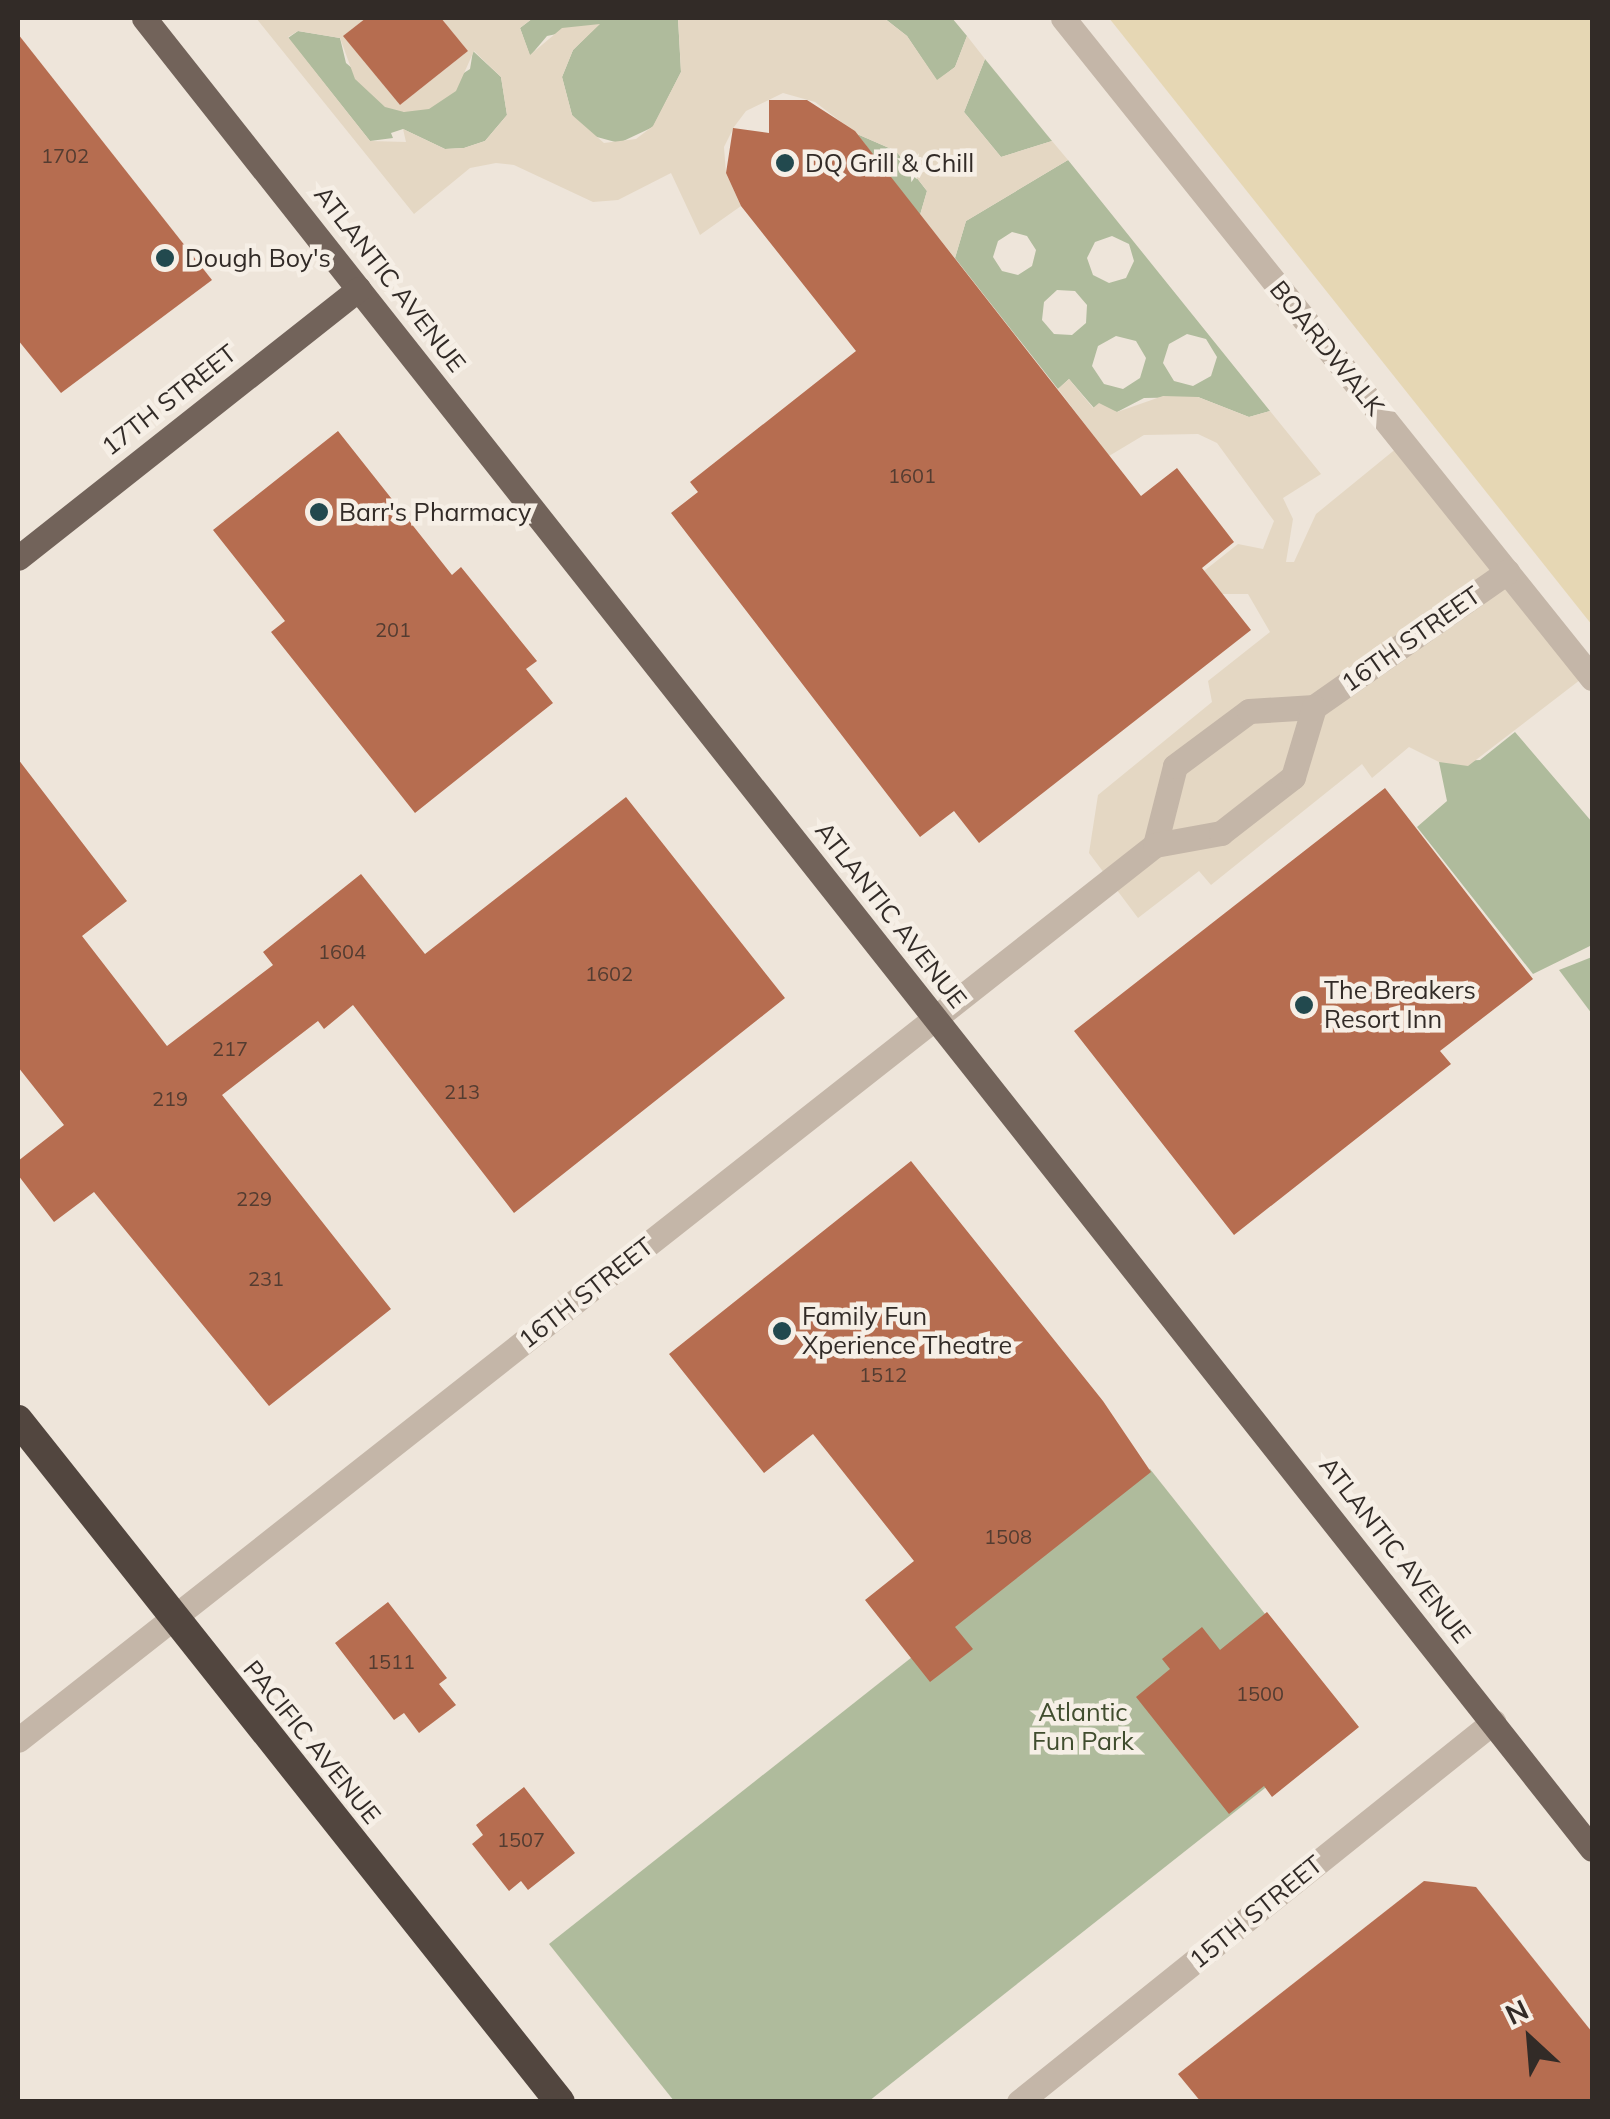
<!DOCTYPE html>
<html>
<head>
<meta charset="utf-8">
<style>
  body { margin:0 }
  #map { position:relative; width:1610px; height:2119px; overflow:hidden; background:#eee5da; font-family:Mulish,sans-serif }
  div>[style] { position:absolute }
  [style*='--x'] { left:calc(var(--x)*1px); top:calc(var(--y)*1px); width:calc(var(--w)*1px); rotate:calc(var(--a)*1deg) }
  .green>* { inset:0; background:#afbb9c }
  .sand>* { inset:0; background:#e6d7b4 }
  .plaza>* { inset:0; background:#e4d7c3 }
  .building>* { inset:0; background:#b66d50 }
  .minor>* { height:25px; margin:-12.5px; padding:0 12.5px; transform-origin:12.5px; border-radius:12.5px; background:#c4b6a8 }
  .major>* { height:25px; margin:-12.5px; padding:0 12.5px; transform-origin:12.5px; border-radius:12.5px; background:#72635a }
  .highway>* { height:30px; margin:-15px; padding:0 15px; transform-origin:15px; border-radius:15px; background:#52463f }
  .dots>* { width:28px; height:28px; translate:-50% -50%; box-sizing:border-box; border:5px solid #f6efe6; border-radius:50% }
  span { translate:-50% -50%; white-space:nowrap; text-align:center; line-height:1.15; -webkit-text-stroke:9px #f6efe6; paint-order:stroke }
  .number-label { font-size:20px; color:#533c31 }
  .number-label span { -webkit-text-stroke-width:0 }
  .poi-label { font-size:25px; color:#322b27 }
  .left { translate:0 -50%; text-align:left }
  .street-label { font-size:25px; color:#322b27 }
  .park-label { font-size:25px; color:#404d2e }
  .frame { position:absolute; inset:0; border:20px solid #322b27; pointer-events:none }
  .north { position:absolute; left:1480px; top:1989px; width:100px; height:100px; -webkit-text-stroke:8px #f6efe6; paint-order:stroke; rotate:334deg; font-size:28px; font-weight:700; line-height:40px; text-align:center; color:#322b27 }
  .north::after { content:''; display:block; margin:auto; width:35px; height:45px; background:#322b27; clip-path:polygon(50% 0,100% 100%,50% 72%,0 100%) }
</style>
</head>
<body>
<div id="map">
  <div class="green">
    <i style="clip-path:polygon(533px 18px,678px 18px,681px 72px,653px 127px,619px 143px,586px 134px,572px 115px,562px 77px,573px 50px,598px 25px,547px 36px,530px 56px,520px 28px)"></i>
    <i style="clip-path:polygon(884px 18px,952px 18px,967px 36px,955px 67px,937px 81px,907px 36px)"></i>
    <i style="clip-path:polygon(298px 31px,340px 38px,346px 63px,404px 112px,470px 69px,473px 51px,501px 77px,507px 115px,485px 141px,464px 148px,445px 149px,403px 129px,391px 133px,393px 138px,370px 141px,288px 38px)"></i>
    <i style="clip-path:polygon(985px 59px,1052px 141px,1001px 157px,964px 112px)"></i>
    <i style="clip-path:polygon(857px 134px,896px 151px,927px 191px,920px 215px)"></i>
    <i style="clip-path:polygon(evenodd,1068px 160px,1270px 411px,1249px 417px,1198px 397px,1144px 398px,1117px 412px,1094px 408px,1069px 379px,1058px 389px,955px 258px,966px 221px,1068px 160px,1012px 232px,1027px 236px,1036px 250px,1032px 266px,1018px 275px,1002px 271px,993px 257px,998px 241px,1012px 232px,1068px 160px,1112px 236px,1129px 244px,1134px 261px,1126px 278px,1109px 283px,1093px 275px,1087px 258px,1095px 242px,1112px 236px,1068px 160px,1057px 290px,1075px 291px,1087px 305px,1086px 323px,1072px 335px,1054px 334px,1042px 320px,1044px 302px,1057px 290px,1068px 160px,1187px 334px,1206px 339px,1217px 357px,1211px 376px,1193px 386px,1174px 381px,1163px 363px,1169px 344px,1187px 334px,1068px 160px,1116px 336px,1136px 341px,1146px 358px,1140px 378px,1123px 389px,1104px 384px,1092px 366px,1098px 346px,1116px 336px)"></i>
    <i style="clip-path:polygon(1515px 732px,1592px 822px,1592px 945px,1533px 974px,1417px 827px,1447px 801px,1439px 762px,1480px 760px)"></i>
    <i style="clip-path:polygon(1592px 957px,1592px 1014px,1559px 970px)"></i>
    <i style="clip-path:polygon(1150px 1469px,1350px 1721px,869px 2101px,674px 2101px,549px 1944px)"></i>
  </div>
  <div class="sand">
    <i style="clip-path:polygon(1109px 18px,1592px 18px,1592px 625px)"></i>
  </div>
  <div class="plaza">
    <i style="clip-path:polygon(evenodd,256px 18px,366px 18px,344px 36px,400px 105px,468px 51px,441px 18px,533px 18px,520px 28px,530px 55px,562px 28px,600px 24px,573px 50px,562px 77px,572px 115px,604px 143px,636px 139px,653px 126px,681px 72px,678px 18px,884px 18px,907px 36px,937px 80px,955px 67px,967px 36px,985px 59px,964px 112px,1001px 157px,1052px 141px,1068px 160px,966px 221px,955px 258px,920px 215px,927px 191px,896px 151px,857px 134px,815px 102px,783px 93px,746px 111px,734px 127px,724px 147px,726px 173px,741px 206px,700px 235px,671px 173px,618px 200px,593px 202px,514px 165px,496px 163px,470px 168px,414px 214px,256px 18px,298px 31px,340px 38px,355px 79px,385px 107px,404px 112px,429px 109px,456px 91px,474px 51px,501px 77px,507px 115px,485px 141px,464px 148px,445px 149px,403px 129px,406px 142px,370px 141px,288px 37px,298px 31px)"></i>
    <i style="clip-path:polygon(1069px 379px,1093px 408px,1099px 403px,1117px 412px,1163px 396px,1198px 397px,1249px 417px,1270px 411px,1321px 474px,1283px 498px,1293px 519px,1286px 562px,1294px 562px,1316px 514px,1403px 443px,1589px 673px,1468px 766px,1439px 762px,1409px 747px,1372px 778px,1362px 764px,1211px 885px,1199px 871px,1138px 918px,1089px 853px,1098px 795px,1212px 702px,1208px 681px,1270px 632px,1248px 594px,1222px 594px,1204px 571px,1238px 544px,1263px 549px,1274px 521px,1217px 443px,1198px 434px,1144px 435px,1109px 456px,1058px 389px)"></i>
  </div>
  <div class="building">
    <i style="clip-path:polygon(366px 18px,441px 18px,468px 51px,400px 105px,343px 36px)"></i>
    <i style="clip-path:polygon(18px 34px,212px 280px,61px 393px,18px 340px)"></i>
    <i style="clip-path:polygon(769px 100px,807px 100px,855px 131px,1141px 496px,1177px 468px,1234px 542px,1202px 568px,1251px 630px,979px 843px,954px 811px,920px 837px,671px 513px,698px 492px,690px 482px,856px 351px,741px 206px,726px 173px,733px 128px,769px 133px)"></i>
    <i style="clip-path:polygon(338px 431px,452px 575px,461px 567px,537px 661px,526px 669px,553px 703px,415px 813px,271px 632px,285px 621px,213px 530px)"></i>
    <i style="clip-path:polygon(18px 759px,127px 901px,82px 936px,167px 1046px,273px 965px,263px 952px,361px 874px,425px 954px,626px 797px,785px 998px,514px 1213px,353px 1005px,324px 1029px,318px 1021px,222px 1095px,391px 1309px,269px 1406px,94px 1192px,54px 1222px,18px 1175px,18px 1161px,64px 1125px,18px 1067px)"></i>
    <i style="clip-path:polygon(1385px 788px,1533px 979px,1440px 1051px,1451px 1064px,1234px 1235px,1074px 1031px)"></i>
    <i style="clip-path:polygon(911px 1161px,1103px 1401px,1151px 1472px,955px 1627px,973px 1649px,930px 1682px,865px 1600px,914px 1561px,813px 1434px,764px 1473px,669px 1354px)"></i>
    <i style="clip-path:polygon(388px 1602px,447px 1678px,439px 1684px,456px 1705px,419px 1733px,404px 1713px,394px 1720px,335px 1643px)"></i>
    <i style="clip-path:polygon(1267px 1612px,1359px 1727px,1272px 1797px,1264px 1786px,1229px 1814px,1136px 1697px,1170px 1669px,1162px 1659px,1202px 1627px,1220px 1650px)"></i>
    <i style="clip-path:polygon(524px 1787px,575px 1853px,528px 1890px,521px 1881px,509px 1891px,472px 1844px,483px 1835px,476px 1825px)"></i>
    <i style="clip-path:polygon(1424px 1881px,1476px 1887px,1592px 2032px,1592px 2102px,1201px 2102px,1178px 2074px)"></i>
  </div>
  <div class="minor">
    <i style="--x:1063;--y:18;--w:846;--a:51.29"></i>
    <i style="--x:1155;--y:845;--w:81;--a:-75.8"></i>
    <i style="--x:1175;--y:766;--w:92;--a:-36.6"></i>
    <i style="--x:1249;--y:711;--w:65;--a:-3.5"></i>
    <i style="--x:1314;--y:707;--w:236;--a:-35"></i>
    <i style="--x:18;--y:1740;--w:1447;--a:-38.21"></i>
    <i style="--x:1155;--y:845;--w:67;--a:-10.3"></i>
    <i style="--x:1221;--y:833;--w:91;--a:-37.9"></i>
    <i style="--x:1293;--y:777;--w:73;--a:-73.3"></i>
    <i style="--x:1019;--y:2102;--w:608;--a:-38.72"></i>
  </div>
  <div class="major">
    <i style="--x:144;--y:18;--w:2334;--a:51.66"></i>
    <i style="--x:18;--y:558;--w:434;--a:-38.3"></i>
  </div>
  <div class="highway">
    <i style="--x:18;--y:1420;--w:871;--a:51.53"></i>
  </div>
  <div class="dots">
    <i style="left:785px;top:163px;background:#22494e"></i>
    <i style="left:165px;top:258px;background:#22494e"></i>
    <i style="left:319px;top:512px;background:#22494e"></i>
    <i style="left:1304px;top:1005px;background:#22494e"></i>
    <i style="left:782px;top:1331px;background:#22494e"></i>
  </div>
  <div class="number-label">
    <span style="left:65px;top:155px">1702</span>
    <span style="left:912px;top:475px">1601</span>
    <span style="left:393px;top:629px">201</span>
    <span style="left:342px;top:951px">1604</span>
    <span style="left:609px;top:973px">1602</span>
    <span style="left:230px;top:1048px">217</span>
    <span style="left:462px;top:1091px">213</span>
    <span style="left:170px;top:1098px">219</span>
    <span style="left:254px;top:1198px">229</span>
    <span style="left:266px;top:1278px">231</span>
    <span style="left:883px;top:1374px">1512</span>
    <span style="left:1008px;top:1536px">1508</span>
    <span style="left:391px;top:1661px">1511</span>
    <span style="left:1260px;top:1693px">1500</span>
    <span style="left:521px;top:1839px">1507</span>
  </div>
  <div class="poi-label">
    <span class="left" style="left:805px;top:163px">DQ Grill &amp; Chill</span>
    <span class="left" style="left:185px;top:258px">Dough Boy's</span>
    <span class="left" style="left:339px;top:512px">Barr's Pharmacy</span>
    <span class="left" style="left:1324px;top:1005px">The Breakers<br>Resort Inn</span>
    <span class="left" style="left:802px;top:1331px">Family Fun<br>Xperience Theatre</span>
  </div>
  <div class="street-label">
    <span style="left:390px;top:279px;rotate:52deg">ATLANTIC AVENUE</span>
    <span style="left:1327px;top:348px;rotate:51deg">BOARDWALK</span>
    <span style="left:169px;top:400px;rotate:-38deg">17TH STREET</span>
    <span style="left:1411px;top:639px;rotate:-35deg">16TH STREET</span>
    <span style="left:891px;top:915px;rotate:52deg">ATLANTIC AVENUE</span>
    <span style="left:586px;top:1293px;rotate:-38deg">16TH STREET</span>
    <span style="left:1395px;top:1550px;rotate:52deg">ATLANTIC AVENUE</span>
    <span style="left:312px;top:1742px;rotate:51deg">PACIFIC AVENUE</span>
    <span style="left:1256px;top:1912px;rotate:-39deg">15TH STREET</span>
  </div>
  <div class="park-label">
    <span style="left:1083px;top:1727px">Atlantic<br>Fun Park</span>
  </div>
  <div class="frame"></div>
  <div class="north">N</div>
</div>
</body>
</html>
